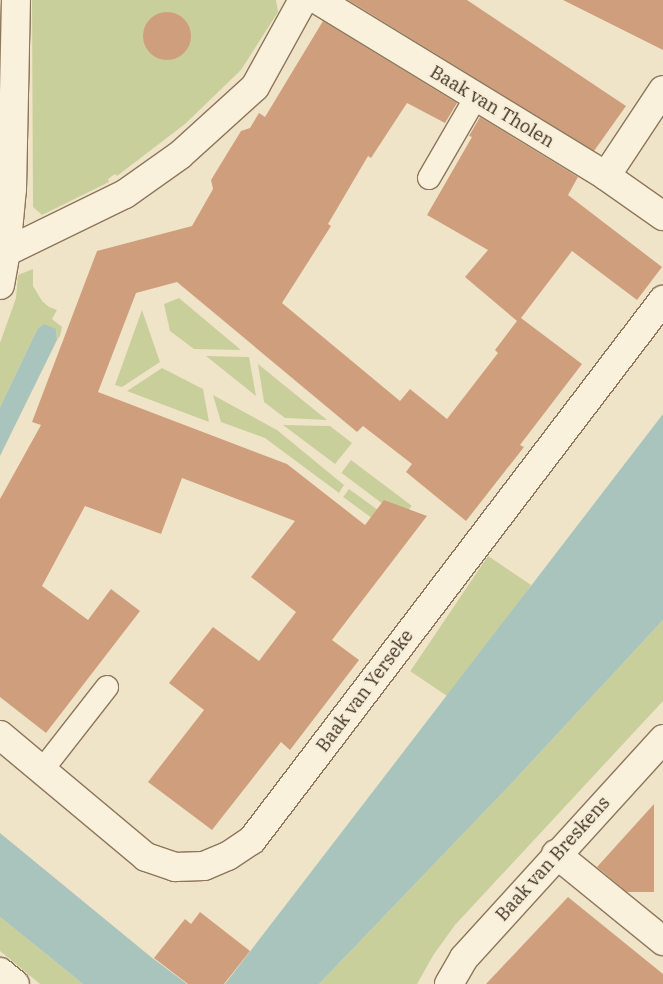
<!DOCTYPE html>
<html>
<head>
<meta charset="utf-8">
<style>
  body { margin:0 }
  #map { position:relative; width:663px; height:984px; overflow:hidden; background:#f0e4c8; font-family:"IBM Plex Serif",serif }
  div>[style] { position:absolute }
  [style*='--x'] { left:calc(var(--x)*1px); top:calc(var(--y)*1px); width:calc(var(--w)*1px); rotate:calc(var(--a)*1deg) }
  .green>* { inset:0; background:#c9cf9b; transform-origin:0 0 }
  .water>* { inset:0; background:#a9c4bc }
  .building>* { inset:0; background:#cf9f7d }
  .round { border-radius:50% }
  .roads { filter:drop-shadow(1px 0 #8d765c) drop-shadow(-1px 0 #8d765c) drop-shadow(0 1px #8d765c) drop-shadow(0 -1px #8d765c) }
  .lane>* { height:22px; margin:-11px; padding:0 11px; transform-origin:11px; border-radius:11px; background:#faf1dc }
  .street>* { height:28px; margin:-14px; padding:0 14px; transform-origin:14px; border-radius:14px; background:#faf1dc }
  span { translate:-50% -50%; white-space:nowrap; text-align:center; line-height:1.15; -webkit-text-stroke:5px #f7eed8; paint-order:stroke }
  .street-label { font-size:18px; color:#3d2e20 }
</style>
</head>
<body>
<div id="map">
  <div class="green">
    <i style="clip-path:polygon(32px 0,276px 0,278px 12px,241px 70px,185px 124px,117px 176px,115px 174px,108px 179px,109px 182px,42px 215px,33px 207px)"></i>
    <i style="clip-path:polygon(33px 269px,33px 286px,42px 301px,49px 307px,57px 310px,52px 319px,62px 327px,60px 336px,57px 340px,56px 329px,37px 330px,0 407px,0 343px,16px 298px,18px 275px)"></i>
    <i style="clip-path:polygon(179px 298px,241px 350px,194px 349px,170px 331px,164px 304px)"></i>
    <i style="clip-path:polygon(142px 310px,160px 362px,122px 387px,115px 385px)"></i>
    <i style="clip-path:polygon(206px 356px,249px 357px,256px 396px)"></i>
    <i style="clip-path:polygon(258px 364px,327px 420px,285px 418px,264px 402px)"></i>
    <i style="clip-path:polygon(162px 368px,203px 389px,209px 422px,127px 391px)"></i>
    <i style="clip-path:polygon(213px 395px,277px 430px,344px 485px,339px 493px,265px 438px,221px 422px)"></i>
    <i style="clip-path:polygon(283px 425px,330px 426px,352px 443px,335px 464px)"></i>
    <i style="left:351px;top:460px;width:76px;height:16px;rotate:37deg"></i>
    <i style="left:349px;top:489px;width:58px;height:10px;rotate:36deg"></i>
    <i style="left:488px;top:556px;width:52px;height:139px;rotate:34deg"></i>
    <i style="clip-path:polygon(663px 620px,663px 701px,455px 925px,434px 954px,417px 984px,319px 984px,509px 786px)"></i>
    <i style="clip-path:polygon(0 917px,83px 984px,40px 984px,0 951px)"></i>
  </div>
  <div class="water">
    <i style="clip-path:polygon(44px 324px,56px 329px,57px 340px,0 456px,0 407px,37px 330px)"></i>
    <i style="clip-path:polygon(663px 414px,663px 620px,509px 786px,319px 984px,225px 984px)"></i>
    <i style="clip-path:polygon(0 833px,151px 957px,187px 984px,83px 984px,67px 971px,0 917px)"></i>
  </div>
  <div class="building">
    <i style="clip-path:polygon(348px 0,467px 0,626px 106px,594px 151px)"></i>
    <i style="clip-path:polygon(563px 0,663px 0,663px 50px)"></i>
    <i class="round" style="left:143px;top:12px;width:48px;height:48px"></i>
    <i style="clip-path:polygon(323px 21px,457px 103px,445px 123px,407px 103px,371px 158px,368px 156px,328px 224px,331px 226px,282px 303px,400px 401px,410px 389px,447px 419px,498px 353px,495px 350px,517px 321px,465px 277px,488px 250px,427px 215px,472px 137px,469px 136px,480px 117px,578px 177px,568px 195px,662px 267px,637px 300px,572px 251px,521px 318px,582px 364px,520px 445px,524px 447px,466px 521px,406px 472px,412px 464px,363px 426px,357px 432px,177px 282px,136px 293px,98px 392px,287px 464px,365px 525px,384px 500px,427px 516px,332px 640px,359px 660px,290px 750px,281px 742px,212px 830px,148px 782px,204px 710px,169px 683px,213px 627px,259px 661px,296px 612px,251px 577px,295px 521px,182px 478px,161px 534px,85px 506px,42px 586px,88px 620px,111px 589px,140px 611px,46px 733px,0 697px,0 499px,41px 425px,32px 422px,97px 251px,192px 226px,213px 189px,211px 180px,241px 131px,250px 128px,259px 113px,265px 117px)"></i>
    <i style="clip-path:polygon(654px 804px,654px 892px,627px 892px,597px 867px)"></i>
    <i style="clip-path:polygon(568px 897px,663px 974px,663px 984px,486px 984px)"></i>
    <i style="clip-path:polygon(200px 912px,250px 951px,224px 984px,188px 984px,154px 958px,185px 919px,191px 924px)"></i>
  </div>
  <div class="roads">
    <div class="lane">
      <i style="--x:429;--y:178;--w:94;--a:-59.9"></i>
      <i style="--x:43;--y:769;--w:104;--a:-52"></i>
    </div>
    <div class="street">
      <i style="--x:318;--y:0;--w:338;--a:31.4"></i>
      <i style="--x:606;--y:176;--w:70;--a:35.1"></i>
      <i style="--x:606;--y:176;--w:103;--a:-56.5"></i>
      <i style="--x:6;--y:252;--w:132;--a:-26"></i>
      <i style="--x:125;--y:194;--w:67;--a:-35.3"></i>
      <i style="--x:180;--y:155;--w:101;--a:-42.2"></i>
      <i style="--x:255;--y:87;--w:99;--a:-61.1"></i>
      <i style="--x:0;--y:285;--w:34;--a:-80"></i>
      <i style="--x:6;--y:252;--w:63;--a:-84.6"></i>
      <i style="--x:12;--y:189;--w:189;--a:-88.8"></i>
      <i style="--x:0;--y:735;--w:190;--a:39.9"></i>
      <i style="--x:146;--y:857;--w:31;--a:19"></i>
      <i style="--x:175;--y:867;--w:29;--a:-2"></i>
      <i style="--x:204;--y:866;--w:26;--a:-23"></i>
      <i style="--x:228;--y:856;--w:29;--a:-34"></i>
      <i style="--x:252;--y:840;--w:679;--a:-52.72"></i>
      <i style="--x:556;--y:854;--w:138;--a:39.1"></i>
      <i style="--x:0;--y:972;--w:19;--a:39"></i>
      <i style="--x:449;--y:984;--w:30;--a:-60"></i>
      <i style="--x:464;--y:958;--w:296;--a:-47.7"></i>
    </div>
  </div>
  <div class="street-label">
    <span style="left:492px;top:107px;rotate:31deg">Baak van Tholen</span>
    <span style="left:365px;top:691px;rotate:-53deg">Baak van Yerseke</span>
    <span style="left:553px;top:859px;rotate:-48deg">Baak van Breskens</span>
  </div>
</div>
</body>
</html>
